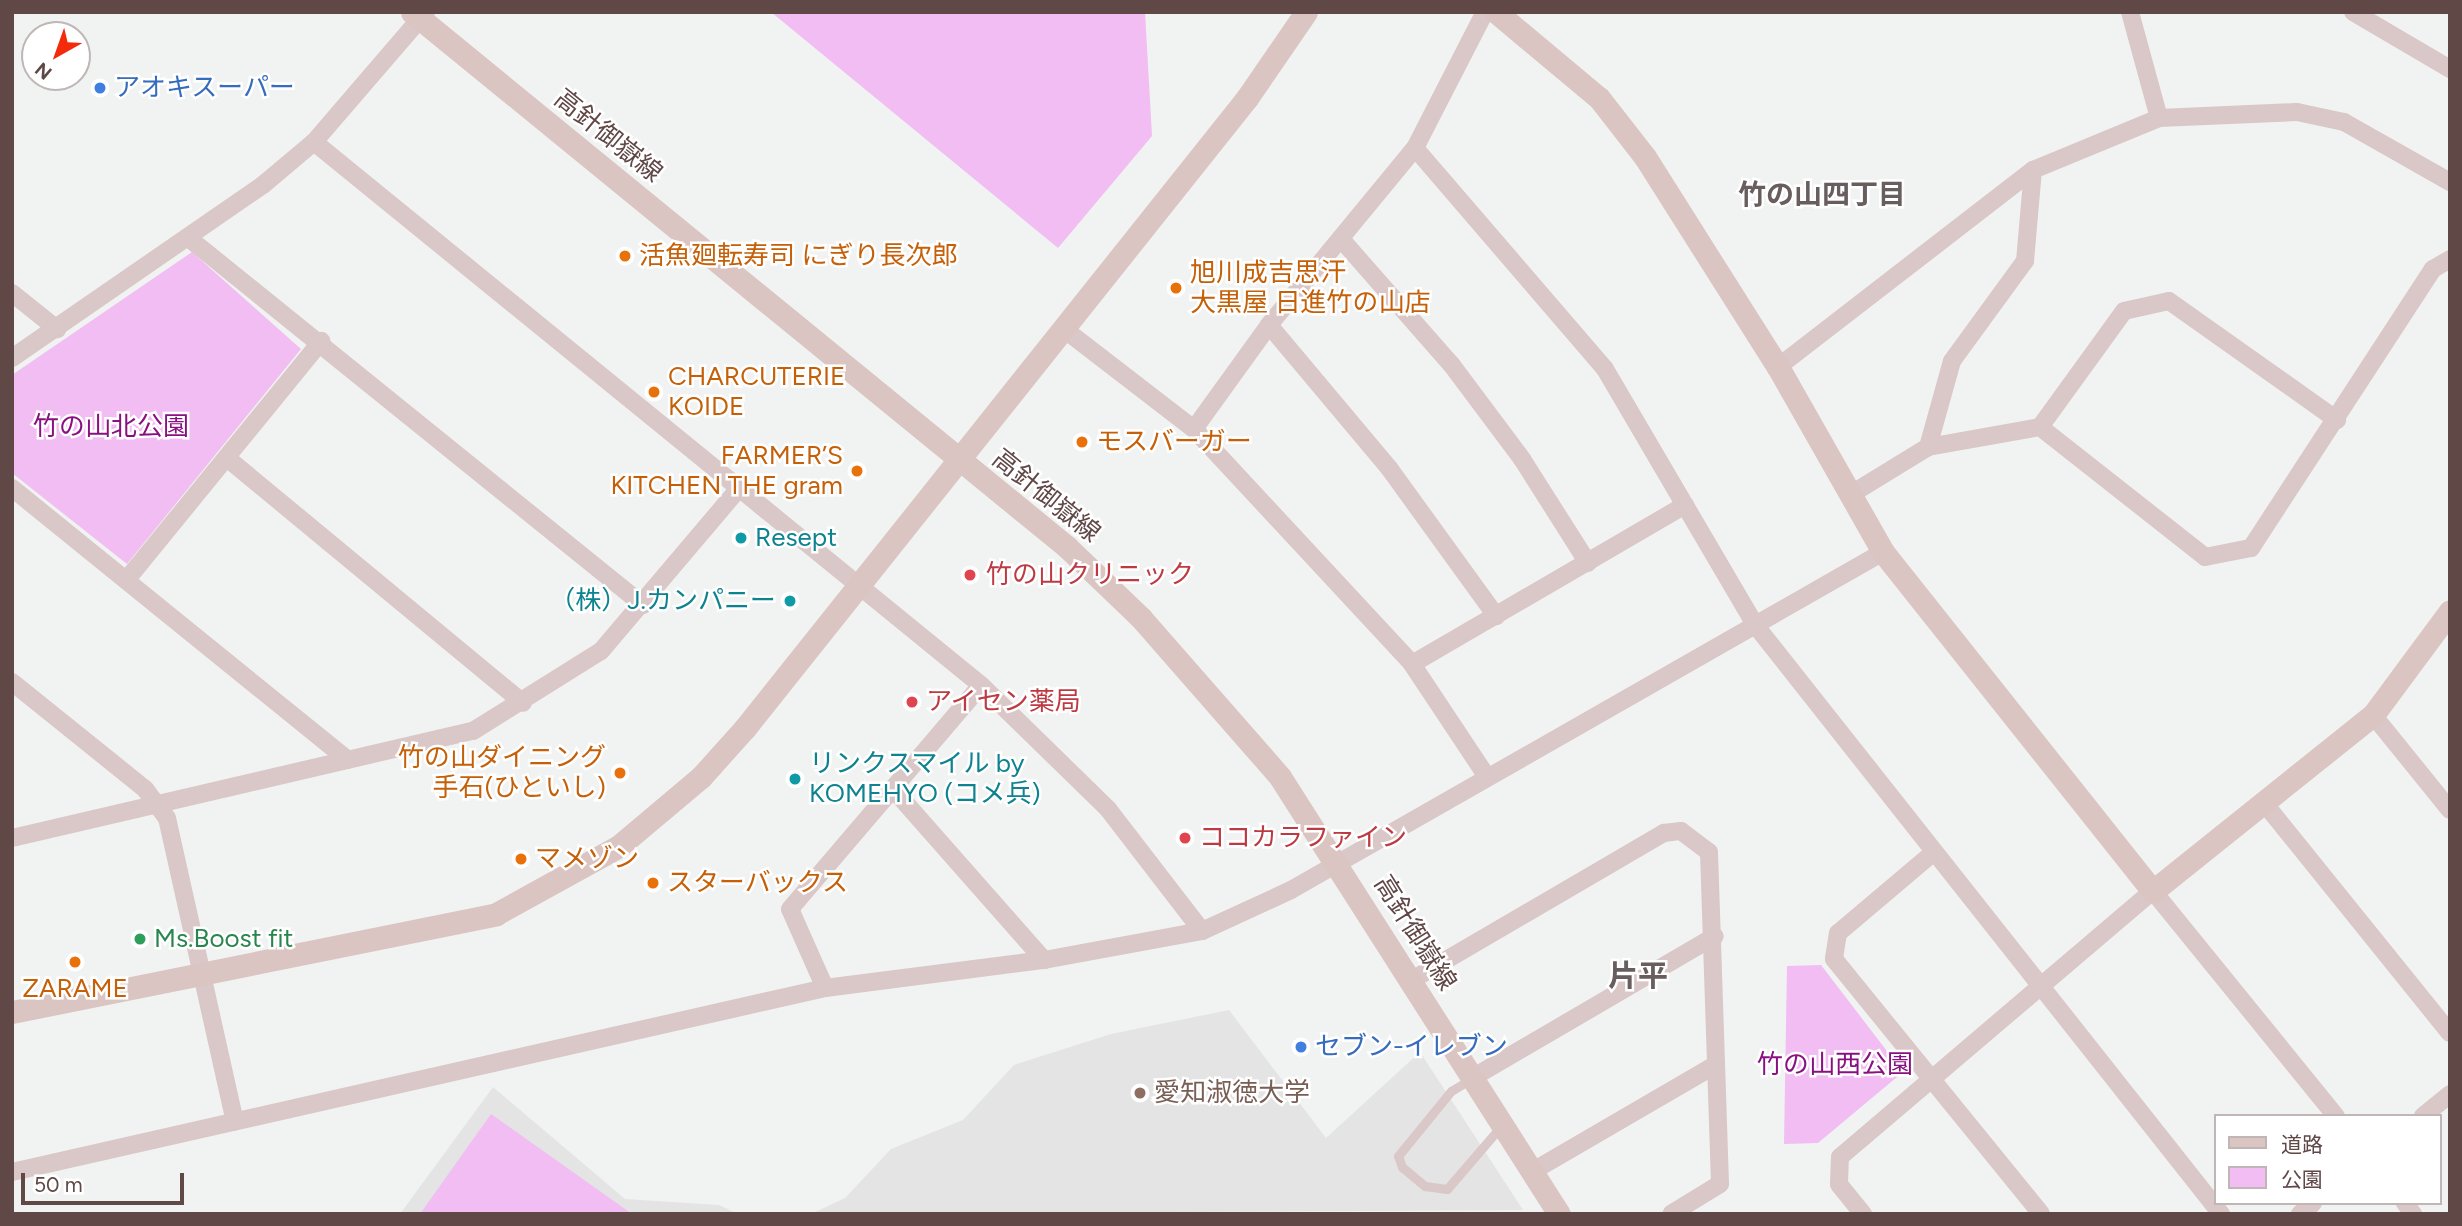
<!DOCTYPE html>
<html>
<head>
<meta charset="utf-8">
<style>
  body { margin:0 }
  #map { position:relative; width:2462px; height:1226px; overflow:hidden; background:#f1f3f2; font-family:Figtree,"Noto Sans JP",sans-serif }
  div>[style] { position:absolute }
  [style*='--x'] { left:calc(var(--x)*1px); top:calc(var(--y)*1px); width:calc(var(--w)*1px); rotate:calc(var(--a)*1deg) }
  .education>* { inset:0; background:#e3e4e3 }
  .green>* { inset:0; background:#f1bdf3 }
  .lane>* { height:9px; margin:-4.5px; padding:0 4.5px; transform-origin:4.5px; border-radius:4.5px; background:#dac7c7 }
  .street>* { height:18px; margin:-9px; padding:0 9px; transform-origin:9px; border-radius:9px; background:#dac7c7 }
  .secondary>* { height:23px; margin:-11.5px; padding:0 11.5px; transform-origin:11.5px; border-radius:11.5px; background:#dbc5c2 }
  .dots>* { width:19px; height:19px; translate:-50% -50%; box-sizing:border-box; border:4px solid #fff; border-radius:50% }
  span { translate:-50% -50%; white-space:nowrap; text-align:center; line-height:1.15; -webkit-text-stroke:5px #fff; paint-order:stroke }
  .shop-label { font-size:26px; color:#366cbe }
  .left { translate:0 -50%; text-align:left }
  .street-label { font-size:26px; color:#604847 }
  .food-label { font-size:26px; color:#c56008 }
  .right { translate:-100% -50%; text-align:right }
  .park-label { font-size:26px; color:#891080 }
  .culture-label { font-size:26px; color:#0d838f }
  .health-label { font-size:26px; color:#be3a42 }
  .leisure-label { font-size:26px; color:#27864d }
  .education-label { font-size:26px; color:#785e54 }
  .neighbourhood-label { font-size:28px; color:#675e5d; font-weight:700 }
  .quarter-label { font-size:30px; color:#675e5d; font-weight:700 }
  .frame { position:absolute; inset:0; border:14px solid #604847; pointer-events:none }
  .legend { position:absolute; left:2214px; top:1114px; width:228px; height:91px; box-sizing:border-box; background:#fff; border:2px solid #bfb6b5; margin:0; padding:9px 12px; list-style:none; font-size:21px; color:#604847 }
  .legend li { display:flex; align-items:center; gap:14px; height:35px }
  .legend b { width:35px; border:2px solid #bfb6b5 }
  .north { position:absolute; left:21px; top:21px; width:70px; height:70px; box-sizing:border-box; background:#fff; border:2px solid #bfb6b5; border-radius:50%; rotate:220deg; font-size:19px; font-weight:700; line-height:28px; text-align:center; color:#604847 }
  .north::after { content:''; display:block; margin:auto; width:24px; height:32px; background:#f32b0b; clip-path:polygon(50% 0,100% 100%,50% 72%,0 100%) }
  .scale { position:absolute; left:21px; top:1173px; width:163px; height:32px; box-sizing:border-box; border:4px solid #604847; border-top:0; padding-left:9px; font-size:21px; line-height:24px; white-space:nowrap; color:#604847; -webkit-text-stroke:5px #fff; paint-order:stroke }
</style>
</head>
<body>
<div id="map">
  <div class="education">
    <i style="clip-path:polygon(1229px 1010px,1326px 1138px,1420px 1052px,1523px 1210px,811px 1214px,845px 1198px,891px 1149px,963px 1120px,1014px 1065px,1111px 1034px)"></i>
    <i style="clip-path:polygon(493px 1087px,625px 1199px,719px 1205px,738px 1214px,400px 1214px)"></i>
  </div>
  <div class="green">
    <i style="clip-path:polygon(771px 12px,1145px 12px,1152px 136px,1058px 248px)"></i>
    <i style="clip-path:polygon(192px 252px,301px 349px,127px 564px,12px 473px,12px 375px)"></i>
    <i style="clip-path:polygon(1821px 965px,1903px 1072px,1818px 1143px,1784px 1144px,1787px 966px)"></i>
    <i style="clip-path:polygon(491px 1114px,632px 1214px,420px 1214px)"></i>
  </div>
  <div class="lane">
    <i style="--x:1471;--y:1079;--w:23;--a:149"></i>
    <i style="--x:1451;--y:1091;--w:84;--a:129.2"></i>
    <i style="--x:1398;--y:1156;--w:12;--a:70"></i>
    <i style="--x:1402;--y:1167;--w:30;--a:40"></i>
    <i style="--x:1425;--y:1186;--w:22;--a:8"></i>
    <i style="--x:1447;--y:1189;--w:84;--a:-49.3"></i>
  </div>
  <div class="street">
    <i style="--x:2130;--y:12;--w:110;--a:74.7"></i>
    <i style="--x:2353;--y:12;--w:113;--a:30.4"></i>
    <i style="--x:314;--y:142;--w:860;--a:39.15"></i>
    <i style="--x:981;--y:685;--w:177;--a:44.3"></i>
    <i style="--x:1108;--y:809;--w:154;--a:52.4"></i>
    <i style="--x:1415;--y:148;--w:291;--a:49.3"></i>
    <i style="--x:1605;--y:369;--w:298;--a:59.6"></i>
    <i style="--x:1756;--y:626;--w:750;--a:51.66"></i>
    <i style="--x:1341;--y:239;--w:167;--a:48.7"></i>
    <i style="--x:1451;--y:364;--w:119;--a:53.2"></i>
    <i style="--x:1522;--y:459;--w:123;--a:57.6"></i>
    <i style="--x:191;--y:240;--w:581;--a:38.92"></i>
    <i style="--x:12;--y:293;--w:58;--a:38.7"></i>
    <i style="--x:1269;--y:325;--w:187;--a:50"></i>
    <i style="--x:1389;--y:468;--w:183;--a:54.1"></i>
    <i style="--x:1064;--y:329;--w:164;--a:37.6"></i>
    <i style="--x:1194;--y:429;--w:321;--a:47.1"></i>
    <i style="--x:1412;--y:664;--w:132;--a:56.4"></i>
    <i style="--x:12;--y:358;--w:306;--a:-34.6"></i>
    <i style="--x:264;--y:184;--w:65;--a:-40"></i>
    <i style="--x:314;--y:142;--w:172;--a:-49.3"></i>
    <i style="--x:1778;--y:367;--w:322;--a:-37.7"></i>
    <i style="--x:2033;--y:170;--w:136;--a:-22.4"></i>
    <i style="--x:2159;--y:118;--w:138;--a:-2.5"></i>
    <i style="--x:2297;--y:112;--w:48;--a:12"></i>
    <i style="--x:2344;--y:122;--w:122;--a:29.5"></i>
    <i style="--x:2040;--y:427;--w:143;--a:-54.1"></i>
    <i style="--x:2124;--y:311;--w:46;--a:-12.5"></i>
    <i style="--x:2169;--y:301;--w:206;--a:35.3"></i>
    <i style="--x:1194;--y:429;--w:128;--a:-54.2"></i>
    <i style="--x:1269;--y:325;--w:229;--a:-50.5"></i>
    <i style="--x:1415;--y:148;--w:153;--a:-62.8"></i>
    <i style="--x:1928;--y:447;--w:114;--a:-10.1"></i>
    <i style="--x:2040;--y:427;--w:210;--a:38.2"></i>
    <i style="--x:2205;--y:557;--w:47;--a:-11.1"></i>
    <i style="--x:2251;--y:548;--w:333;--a:-56.9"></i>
    <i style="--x:2433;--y:269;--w:20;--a:-30"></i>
    <i style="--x:227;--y:458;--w:384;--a:39.6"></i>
    <i style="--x:12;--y:488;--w:432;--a:39"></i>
    <i style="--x:1853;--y:493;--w:88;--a:-31.5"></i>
    <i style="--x:1928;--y:447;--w:89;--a:-74.4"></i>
    <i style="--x:1952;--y:361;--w:124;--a:-53.9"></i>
    <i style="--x:2025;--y:261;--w:91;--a:-85"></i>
    <i style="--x:128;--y:578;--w:306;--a:-50.8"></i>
    <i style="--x:1412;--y:664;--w:316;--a:-30.2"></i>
    <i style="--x:12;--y:682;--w:171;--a:38.8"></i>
    <i style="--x:145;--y:789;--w:36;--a:53"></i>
    <i style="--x:167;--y:818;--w:311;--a:77.4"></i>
    <i style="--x:2373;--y:715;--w:122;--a:51"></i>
    <i style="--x:894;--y:790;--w:227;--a:48.6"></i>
    <i style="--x:2265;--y:804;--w:294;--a:51.1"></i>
    <i style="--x:12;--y:838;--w:473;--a:-13.1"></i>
    <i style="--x:473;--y:731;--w:151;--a:-32"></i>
    <i style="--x:601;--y:651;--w:215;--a:-49.7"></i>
    <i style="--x:1934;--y:852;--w:126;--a:139.8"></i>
    <i style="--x:1838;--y:933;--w:26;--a:99"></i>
    <i style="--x:1834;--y:959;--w:328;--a:50.9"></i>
    <i style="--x:1412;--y:980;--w:292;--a:-30.3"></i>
    <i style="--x:1664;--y:833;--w:17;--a:-7"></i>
    <i style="--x:1681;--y:831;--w:35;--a:37"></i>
    <i style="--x:1709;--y:852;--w:332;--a:88.1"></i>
    <i style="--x:1720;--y:1184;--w:57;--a:148.5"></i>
    <i style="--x:825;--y:988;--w:86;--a:-113.9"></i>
    <i style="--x:790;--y:909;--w:294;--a:-49.5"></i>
    <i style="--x:1472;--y:1078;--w:281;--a:-30.3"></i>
    <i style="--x:2423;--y:1116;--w:35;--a:-39"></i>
    <i style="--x:1533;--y:1171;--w:211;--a:-30.2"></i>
    <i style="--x:12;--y:1172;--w:834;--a:-12.75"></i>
    <i style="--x:825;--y:988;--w:221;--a:-7.3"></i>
    <i style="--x:1044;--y:960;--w:161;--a:-10.4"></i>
    <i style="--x:1202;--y:931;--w:98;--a:-24.7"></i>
    <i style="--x:1291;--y:890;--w:682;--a:-29.72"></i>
    <i style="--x:2405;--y:1203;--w:14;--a:54"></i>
    <i style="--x:1863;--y:1214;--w:38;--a:-129"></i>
    <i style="--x:1839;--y:1184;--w:27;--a:-88"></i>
    <i style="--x:1840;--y:1157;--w:411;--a:-40.4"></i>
    <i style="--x:2153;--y:891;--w:290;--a:50.9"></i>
    <i style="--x:2300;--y:1214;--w:17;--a:-40"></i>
  </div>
  <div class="secondary">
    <i style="--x:412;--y:12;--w:846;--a:39.24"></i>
    <i style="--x:1067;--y:547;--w:103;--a:43.8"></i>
    <i style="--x:1141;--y:618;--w:211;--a:48.8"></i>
    <i style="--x:1280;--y:777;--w:518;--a:57.44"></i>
    <i style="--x:1496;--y:12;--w:134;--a:39.9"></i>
    <i style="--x:1599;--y:98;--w:75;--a:52.1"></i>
    <i style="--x:1645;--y:157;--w:249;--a:57.7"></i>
    <i style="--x:1778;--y:367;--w:213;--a:60.4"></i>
    <i style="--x:1883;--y:552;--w:433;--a:51.5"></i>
    <i style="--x:2153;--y:891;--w:282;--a:-38.7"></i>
    <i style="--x:2373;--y:715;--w:129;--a:-53.5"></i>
    <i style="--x:12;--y:1012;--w:494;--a:-11.4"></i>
    <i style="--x:496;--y:914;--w:141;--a:-28.9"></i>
    <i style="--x:619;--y:846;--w:107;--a:-40.1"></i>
    <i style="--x:701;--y:777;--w:66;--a:-48.1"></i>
    <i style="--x:745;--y:728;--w:806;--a:-51.45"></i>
    <i style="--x:1247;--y:98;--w:104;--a:-55.5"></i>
  </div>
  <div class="dots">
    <i style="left:100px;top:88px;background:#3f7fe0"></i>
    <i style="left:625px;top:256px;background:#e8710a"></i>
    <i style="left:1176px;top:288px;background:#e8710a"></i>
    <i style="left:654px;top:392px;background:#e8710a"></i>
    <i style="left:1082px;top:442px;background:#e8710a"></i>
    <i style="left:857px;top:471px;background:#e8710a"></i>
    <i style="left:741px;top:538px;background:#0f9aa8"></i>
    <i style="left:970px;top:575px;background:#e0444e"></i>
    <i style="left:790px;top:601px;background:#0f9aa8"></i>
    <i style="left:912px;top:702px;background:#e0444e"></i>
    <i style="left:620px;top:773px;background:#e8710a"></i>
    <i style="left:795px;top:779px;background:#0f9aa8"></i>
    <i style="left:1185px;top:838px;background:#e0444e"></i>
    <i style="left:521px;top:859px;background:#e8710a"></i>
    <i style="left:653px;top:883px;background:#e8710a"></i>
    <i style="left:140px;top:939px;background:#2e9e5b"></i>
    <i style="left:75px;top:962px;background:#e8710a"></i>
    <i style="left:1301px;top:1047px;background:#3f7fe0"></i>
    <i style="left:1140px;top:1093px;background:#8d6e63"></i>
  </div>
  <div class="shop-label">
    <span class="left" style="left:114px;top:88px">アオキスーパー</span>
    <span class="left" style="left:1315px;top:1047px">セブン-イレブン</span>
  </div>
  <div class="street-label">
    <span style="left:608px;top:136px;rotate:39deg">高針御嶽線</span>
    <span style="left:1046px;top:496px;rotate:39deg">高針御嶽線</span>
    <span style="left:1415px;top:933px;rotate:58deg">高針御嶽線</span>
  </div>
  <div class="food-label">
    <span class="left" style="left:639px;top:256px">活魚廻転寿司 にぎり長次郎</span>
    <span class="left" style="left:1190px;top:288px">旭川成吉思汗<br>大黒屋 日進竹の山店</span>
    <span class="left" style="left:668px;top:392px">CHARCUTERIE<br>KOIDE</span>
    <span class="left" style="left:1096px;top:442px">モスバーガー</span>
    <span class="right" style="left:843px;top:471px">FARMER’S<br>KITCHEN THE gram</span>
    <span class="right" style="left:606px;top:773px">竹の山ダイニング<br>手石(ひといし)</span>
    <span class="left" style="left:535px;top:859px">マメゾン</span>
    <span class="left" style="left:667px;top:883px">スターバックス</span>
    <span style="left:75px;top:989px">ZARAME</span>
  </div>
  <div class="park-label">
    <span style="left:111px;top:427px">竹の山北公園</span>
    <span style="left:1835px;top:1065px">竹の山西公園</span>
  </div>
  <div class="culture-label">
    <span class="left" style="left:755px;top:538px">Resept</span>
    <span class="right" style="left:776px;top:601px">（株）J.カンパニー</span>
    <span class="left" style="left:809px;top:779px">リンクスマイル by<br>KOMEHYO (コメ兵)</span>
  </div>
  <div class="health-label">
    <span class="left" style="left:986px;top:575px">竹の山クリニック</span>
    <span class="left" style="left:926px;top:702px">アイセン薬局</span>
    <span class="left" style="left:1199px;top:838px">ココカラファイン</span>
  </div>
  <div class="leisure-label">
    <span class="left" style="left:154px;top:939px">Ms.Boost fit</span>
  </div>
  <div class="education-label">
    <span class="left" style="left:1154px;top:1093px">愛知淑徳大学</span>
  </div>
  <div class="neighbourhood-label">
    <span style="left:1822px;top:194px">竹の山四丁目</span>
  </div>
  <div class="quarter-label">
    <span style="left:1638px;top:976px">片平</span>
  </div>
  <div class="frame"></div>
  <ul class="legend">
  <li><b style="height:9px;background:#dbc5c2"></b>道路</li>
  <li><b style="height:19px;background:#f1bdf3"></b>公園</li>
  </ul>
  <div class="north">N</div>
  <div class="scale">50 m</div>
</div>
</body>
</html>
